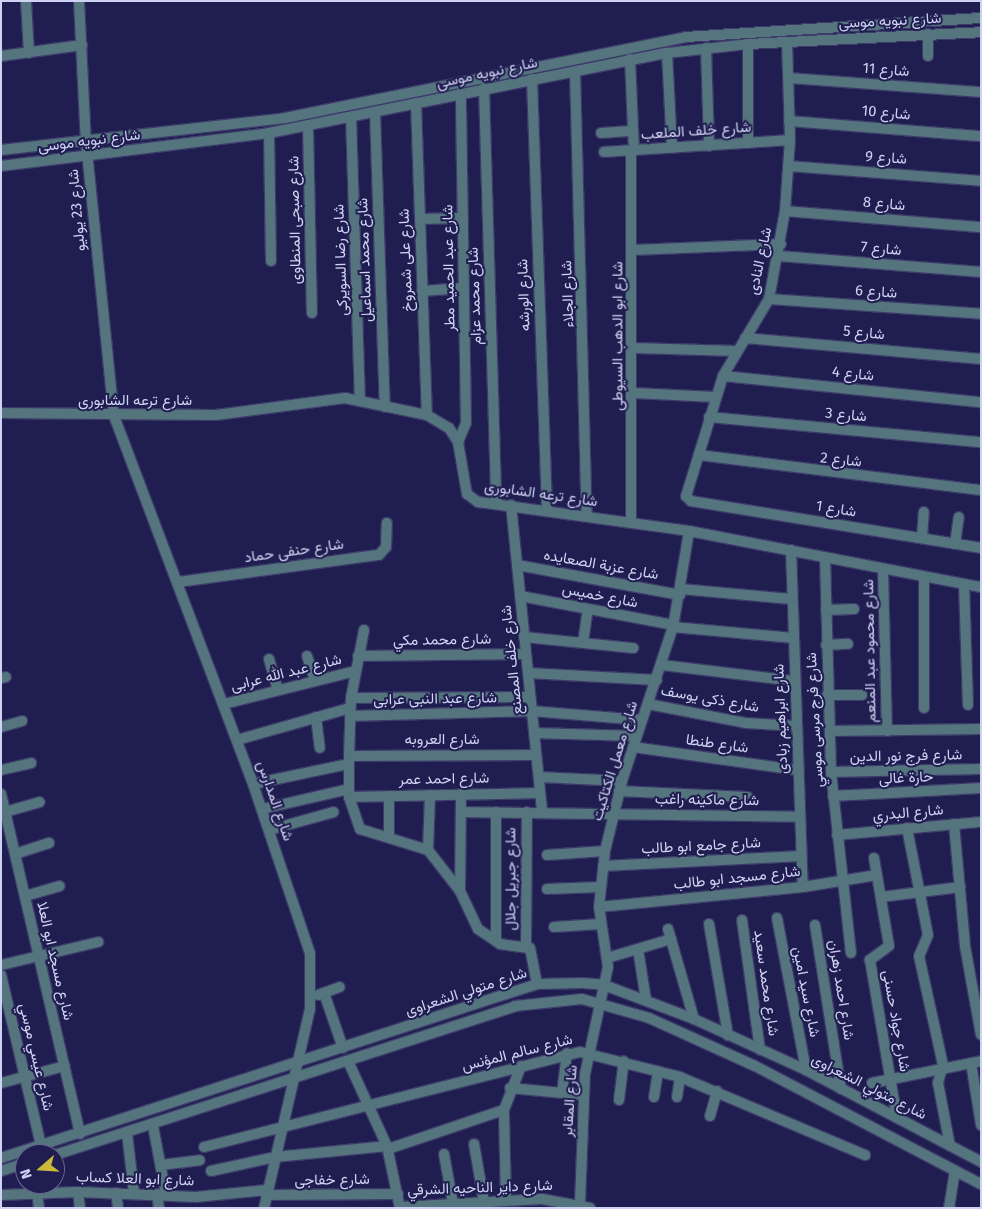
<!DOCTYPE html>
<html>
<head>
<meta charset="utf-8">
<style>
  body { margin:0 }
  #map { position:relative; width:982px; height:1209px; overflow:hidden; background:#201e50; font-family:"Fira Sans",Vazirmatn,sans-serif }
  div>[style] { position:absolute }
  [style*='--x'] { left:calc(var(--x)*1px); top:calc(var(--y)*1px); width:calc(var(--w)*1px); rotate:calc(var(--a)*1deg) }
  .roads { filter:drop-shadow(1px 0 #3c3b6a) drop-shadow(-1px 0 #3c3b6a) drop-shadow(0 1px #3c3b6a) drop-shadow(0 -1px #3c3b6a) }
  .minor>* { height:10px; margin:-5px; padding:0 5px; transform-origin:5px; border-radius:5px; background:#54747e }
  span { translate:-50% -50%; white-space:nowrap; text-align:center; line-height:1.15; -webkit-text-stroke:4px #201e50; paint-order:stroke }
  .street-label { font-size:15px; color:#cfd3f3 }
  .frame { position:absolute; inset:0; border:2px solid #cfd3f3; pointer-events:none }
  .north { position:absolute; left:15px; top:1144px; width:50px; height:50px; box-sizing:border-box; background:#201e50; border:1px solid #666691; border-radius:50%; rotate:251deg; font-size:14px; font-weight:700; line-height:20px; text-align:center; color:#cfd3f3 }
  .north::after { content:''; display:block; margin:auto; width:18px; height:22px; background:#cdb938; clip-path:polygon(50% 0,100% 100%,50% 72%,0 100%) }
</style>
</head>
<body>
<div id="map">
  <div class="roads">
    <div class="minor">
      <i style="--x:26;--y:1;--w:52;--a:86.7"></i>
      <i style="--x:79;--y:1;--w:141;--a:87.2"></i>
      <i style="--x:86;--y:142;--w:275;--a:84.2"></i>
      <i style="--x:114;--y:416;--w:393;--a:69.3"></i>
      <i style="--x:253;--y:784;--w:178;--a:71.4"></i>
      <i style="--x:310;--y:953;--w:56;--a:90"></i>
      <i style="--x:310;--y:1009;--w:204;--a:103"></i>
      <i style="--x:787;--y:42;--w:98;--a:88.2"></i>
      <i style="--x:790;--y:140;--w:71;--a:94"></i>
      <i style="--x:785;--y:211;--w:89;--a:100.3"></i>
      <i style="--x:769;--y:299;--w:90;--a:120.9"></i>
      <i style="--x:723;--y:376;--w:126;--a:107.1"></i>
      <i style="--x:686;--y:496;--w:7;--a:45"></i>
      <i style="--x:691;--y:501;--w:294;--a:9.2"></i>
      <i style="--x:748;--y:44;--w:99;--a:90"></i>
      <i style="--x:706;--y:48;--w:98;--a:88.2"></i>
      <i style="--x:667;--y:53;--w:95;--a:87"></i>
      <i style="--x:1;--y:56;--w:82;--a:-7.7"></i>
      <i style="--x:928;--y:56;--w:22;--a:-90"></i>
      <i style="--x:630;--y:59;--w:92;--a:87.5"></i>
      <i style="--x:575;--y:71;--w:445;--a:88.5"></i>
      <i style="--x:789;--y:78;--w:193;--a:4.2"></i>
      <i style="--x:532;--y:79;--w:431;--a:88"></i>
      <i style="--x:484;--y:88;--w:416;--a:88.3"></i>
      <i style="--x:416;--y:103;--w:312;--a:88"></i>
      <i style="--x:375;--y:112;--w:295;--a:88.1"></i>
      <i style="--x:351;--y:117;--w:284;--a:88.2"></i>
      <i style="--x:789;--y:121;--w:193;--a:4.5"></i>
      <i style="--x:308;--y:126;--w:187;--a:88.8"></i>
      <i style="--x:269;--y:133;--w:128;--a:89.1"></i>
      <i style="--x:601;--y:133;--w:32;--a:-4"></i>
      <i style="--x:1;--y:150;--w:286;--a:-6.4"></i>
      <i style="--x:285;--y:118;--w:409;--a:-11.4"></i>
      <i style="--x:686;--y:37;--w:296;--a:-3.7"></i>
      <i style="--x:631;--y:151;--w:371;--a:90"></i>
      <i style="--x:604;--y:152;--w:186;--a:-3.7"></i>
      <i style="--x:1;--y:166;--w:270;--a:-7"></i>
      <i style="--x:269;--y:133;--w:406;--a:-11.4"></i>
      <i style="--x:667;--y:53;--w:81;--a:-6.3"></i>
      <i style="--x:748;--y:44;--w:233;--a:-2.9"></i>
      <i style="--x:788;--y:166;--w:194;--a:4.4"></i>
      <i style="--x:785;--y:211;--w:197;--a:4.7"></i>
      <i style="--x:420;--y:219;--w:43;--a:-1.3"></i>
      <i style="--x:633;--y:250;--w:148;--a:-2.3"></i>
      <i style="--x:779;--y:256;--w:203;--a:4.5"></i>
      <i style="--x:422;--y:291;--w:42;--a:-4.1"></i>
      <i style="--x:769;--y:299;--w:213;--a:4"></i>
      <i style="--x:745;--y:338;--w:237;--a:5.1"></i>
      <i style="--x:634;--y:348;--w:103;--a:1.7"></i>
      <i style="--x:723;--y:376;--w:259;--a:5.8"></i>
      <i style="--x:634;--y:393;--w:81;--a:2.8"></i>
      <i style="--x:1;--y:413;--w:215;--a:0.5"></i>
      <i style="--x:216;--y:415;--w:130;--a:-7.5"></i>
      <i style="--x:345;--y:398;--w:84;--a:11.7"></i>
      <i style="--x:427;--y:415;--w:26;--a:31"></i>
      <i style="--x:449;--y:428;--w:17;--a:57"></i>
      <i style="--x:458;--y:442;--w:53;--a:80.2"></i>
      <i style="--x:467;--y:494;--w:14;--a:36"></i>
      <i style="--x:478;--y:502;--w:213;--a:7.8"></i>
      <i style="--x:689;--y:531;--w:297;--a:10.9"></i>
      <i style="--x:709;--y:417;--w:273;--a:5.3"></i>
      <i style="--x:458;--y:442;--w:21;--a:-67"></i>
      <i style="--x:466;--y:423;--w:330;--a:-90.9"></i>
      <i style="--x:699;--y:455;--w:284;--a:7.1"></i>
      <i style="--x:511;--y:505;--w:309;--a:84.2"></i>
      <i style="--x:922;--y:538;--w:26;--a:-86"></i>
      <i style="--x:955;--y:544;--w:27;--a:-82"></i>
      <i style="--x:791;--y:550;--w:337;--a:88"></i>
      <i style="--x:825;--y:557;--w:215;--a:88.4"></i>
      <i style="--x:831;--y:772;--w:182;--a:83.7"></i>
      <i style="--x:517;--y:565;--w:166;--a:10.4"></i>
      <i style="--x:883;--y:570;--w:161;--a:88.6"></i>
      <i style="--x:924;--y:578;--w:130;--a:90"></i>
      <i style="--x:178;--y:582;--w:203;--a:-7.7"></i>
      <i style="--x:379;--y:555;--w:11;--a:-49"></i>
      <i style="--x:386;--y:547;--w:24;--a:-88"></i>
      <i style="--x:964;--y:584;--w:121;--a:88.1"></i>
      <i style="--x:681;--y:589;--w:110;--a:5.2"></i>
      <i style="--x:520;--y:596;--w:157;--a:10.7"></i>
      <i style="--x:826;--y:610;--w:28;--a:-2"></i>
      <i style="--x:673;--y:627;--w:121;--a:5.2"></i>
      <i style="--x:364;--y:630;--w:69;--a:100.8"></i>
      <i style="--x:351;--y:698;--w:58;--a:92"></i>
      <i style="--x:349;--y:756;--w:41;--a:90"></i>
      <i style="--x:349;--y:797;--w:34;--a:71"></i>
      <i style="--x:360;--y:829;--w:71;--a:17.2"></i>
      <i style="--x:428;--y:850;--w:52;--a:52"></i>
      <i style="--x:460;--y:891;--w:42;--a:64.7"></i>
      <i style="--x:478;--y:929;--w:27;--a:34"></i>
      <i style="--x:500;--y:944;--w:30;--a:8"></i>
      <i style="--x:530;--y:948;--w:37;--a:79"></i>
      <i style="--x:524;--y:637;--w:110;--a:5.8"></i>
      <i style="--x:583;--y:643;--w:34;--a:-82"></i>
      <i style="--x:826;--y:645;--w:22;--a:-3"></i>
      <i style="--x:307;--y:656;--w:26;--a:72"></i>
      <i style="--x:358;--y:656;--w:168;--a:-0.7"></i>
      <i style="--x:269;--y:659;--w:32;--a:74"></i>
      <i style="--x:662;--y:665;--w:133;--a:6.9"></i>
      <i style="--x:528;--y:673;--w:129;--a:3.1"></i>
      <i style="--x:1;--y:678;--w:5;--a:-11"></i>
      <i style="--x:827;--y:695;--w:35;--a:0"></i>
      <i style="--x:351;--y:698;--w:179;--a:-0.3"></i>
      <i style="--x:224;--y:704;--w:135;--a:-14.1"></i>
      <i style="--x:648;--y:704;--w:100;--a:11"></i>
      <i style="--x:746;--y:723;--w:50;--a:3.4"></i>
      <i style="--x:350;--y:716;--w:182;--a:-1.6"></i>
      <i style="--x:532;--y:711;--w:109;--a:4.7"></i>
      <i style="--x:316;--y:717;--w:31;--a:83"></i>
      <i style="--x:1;--y:727;--w:22;--a:-16"></i>
      <i style="--x:830;--y:731;--w:151;--a:-0.8"></i>
      <i style="--x:534;--y:733;--w:102;--a:1.7"></i>
      <i style="--x:237;--y:740;--w:117;--a:-15.8"></i>
      <i style="--x:633;--y:747;--w:166;--a:8"></i>
      <i style="--x:349;--y:756;--w:187;--a:-0.3"></i>
      <i style="--x:1;--y:770;--w:31;--a:-13"></i>
      <i style="--x:831;--y:772;--w:150;--a:-1.1"></i>
      <i style="--x:539;--y:777;--w:83;--a:2.8"></i>
      <i style="--x:253;--y:784;--w:98;--a:-11.8"></i>
      <i style="--x:619;--y:791;--w:129;--a:2.7"></i>
      <i style="--x:1;--y:794;--w:349;--a:76.9"></i>
      <i style="--x:833;--y:796;--w:148;--a:-3.1"></i>
      <i style="--x:349;--y:797;--w:191;--a:-1.2"></i>
      <i style="--x:262;--y:809;--w:89;--a:-12.9"></i>
      <i style="--x:5;--y:812;--w:36;--a:-16"></i>
      <i style="--x:461;--y:812;--w:339;--a:0.8"></i>
      <i style="--x:954;--y:824;--w:122;--a:84.8"></i>
      <i style="--x:965;--y:946;--w:90;--a:79.8"></i>
      <i style="--x:907;--y:828;--w:109;--a:78.9"></i>
      <i style="--x:928;--y:935;--w:23;--a:113"></i>
      <i style="--x:919;--y:956;--w:112;--a:77.6"></i>
      <i style="--x:943;--y:1065;--w:19;--a:106"></i>
      <i style="--x:938;--y:1083;--w:64;--a:79.2"></i>
      <i style="--x:269;--y:830;--w:67;--a:-15.5"></i>
      <i style="--x:837;--y:835;--w:145;--a:-5.2"></i>
      <i style="--x:389;--y:837;--w:41;--a:-90"></i>
      <i style="--x:428;--y:850;--w:55;--a:-87.9"></i>
      <i style="--x:15;--y:854;--w:36;--a:-18"></i>
      <i style="--x:547;--y:855;--w:58;--a:-3.9"></i>
      <i style="--x:874;--y:858;--w:89;--a:80.3"></i>
      <i style="--x:889;--y:946;--w:24;--a:144"></i>
      <i style="--x:870;--y:960;--w:160;--a:80.3"></i>
      <i style="--x:603;--y:866;--w:198;--a:-2.9"></i>
      <i style="--x:547;--y:889;--w:53;--a:-2.2"></i>
      <i style="--x:460;--y:891;--w:97;--a:-89.4"></i>
      <i style="--x:25;--y:896;--w:36;--a:-16"></i>
      <i style="--x:881;--y:897;--w:80;--a:-7.2"></i>
      <i style="--x:599;--y:907;--w:205;--a:-5.6"></i>
      <i style="--x:803;--y:887;--w:75;--a:-9.2"></i>
      <i style="--x:777;--y:918;--w:155;--a:79.2"></i>
      <i style="--x:742;--y:920;--w:131;--a:82.1"></i>
      <i style="--x:709;--y:924;--w:113;--a:80.3"></i>
      <i style="--x:815;--y:925;--w:166;--a:81"></i>
      <i style="--x:554;--y:927;--w:46;--a:-3.7"></i>
      <i style="--x:668;--y:929;--w:94;--a:73.9"></i>
      <i style="--x:496;--y:941;--w:129;--a:-90"></i>
      <i style="--x:526;--y:946;--w:134;--a:-89.6"></i>
      <i style="--x:638;--y:949;--w:52;--a:81.1"></i>
      <i style="--x:607;--y:958;--w:67;--a:-16.5"></i>
      <i style="--x:1;--y:965;--w:100;--a:-13.3"></i>
      <i style="--x:1;--y:975;--w:176;--a:76.8"></i>
      <i style="--x:324;--y:993;--w:58;--a:70.9"></i>
      <i style="--x:318;--y:995;--w:23;--a:-20"></i>
      <i style="--x:348;--y:1061;--w:94;--a:65.4"></i>
      <i style="--x:387;--y:1146;--w:63;--a:78.2"></i>
      <i style="--x:971;--y:1063;--w:63;--a:80.8"></i>
      <i style="--x:1;--y:1083;--w:66;--a:-14.9"></i>
      <i style="--x:872;--y:1083;--w:111;--a:-11.4"></i>
      <i style="--x:510;--y:1088;--w:74;--a:5.4"></i>
      <i style="--x:562;--y:1093;--w:40;--a:-82.9"></i>
      <i style="--x:654;--y:1097;--w:26;--a:-81"></i>
      <i style="--x:677;--y:1097;--w:20;--a:-81"></i>
      <i style="--x:619;--y:1100;--w:39;--a:-83"></i>
      <i style="--x:710;--y:1116;--w:26;--a:-74"></i>
      <i style="--x:153;--y:1126;--w:70;--a:79.3"></i>
      <i style="--x:127;--y:1133;--w:60;--a:83.3"></i>
      <i style="--x:474;--y:1144;--w:59;--a:80.2"></i>
      <i style="--x:204;--y:1147;--w:388;--a:-14.2"></i>
      <i style="--x:580;--y:1052;--w:103;--a:14"></i>
      <i style="--x:680;--y:1077;--w:201;--a:22.9"></i>
      <i style="--x:388;--y:1149;--w:122;--a:-18.6"></i>
      <i style="--x:444;--y:1154;--w:51;--a:79.8"></i>
      <i style="--x:55;--y:1155;--w:484;--a:-17.9"></i>
      <i style="--x:515;--y:1006;--w:67;--a:-6"></i>
      <i style="--x:582;--y:999;--w:70;--a:15.8"></i>
      <i style="--x:649;--y:1018;--w:116;--a:24.4"></i>
      <i style="--x:755;--y:1066;--w:255;--a:27.6"></i>
      <i style="--x:1;--y:1158;--w:564;--a:-17.98"></i>
      <i style="--x:537;--y:984;--w:46;--a:-1.2"></i>
      <i style="--x:583;--y:983;--w:21;--a:5"></i>
      <i style="--x:604;--y:985;--w:96;--a:20.7"></i>
      <i style="--x:694;--y:1019;--w:123;--a:24.5"></i>
      <i style="--x:806;--y:1070;--w:198;--a:27.7"></i>
      <i style="--x:161;--y:1165;--w:39;--a:-7"></i>
      <i style="--x:1;--y:1171;--w:25;--a:-18"></i>
      <i style="--x:211;--y:1171;--w:66;--a:-12.3"></i>
      <i style="--x:275;--y:1157;--w:113;--a:-5.6"></i>
      <i style="--x:37;--y:1192;--w:16;--a:83"></i>
      <i style="--x:78;--y:1192;--w:16;--a:83"></i>
      <i style="--x:116;--y:1193;--w:15;--a:82"></i>
      <i style="--x:157;--y:1194;--w:14;--a:82"></i>
      <i style="--x:1;--y:1195;--w:77;--a:-2.2"></i>
      <i style="--x:78;--y:1192;--w:118;--a:2.4"></i>
      <i style="--x:196;--y:1197;--w:71;--a:-5.6"></i>
      <i style="--x:266;--y:1195;--w:132;--a:-0.4"></i>
      <i style="--x:506;--y:1201;--w:91;--a:-91.3"></i>
      <i style="--x:504;--y:1110;--w:47;--a:-68.9"></i>
      <i style="--x:580;--y:1203;--w:129;--a:-87.8"></i>
      <i style="--x:585;--y:1074;--w:109;--a:-77.9"></i>
      <i style="--x:608;--y:967;--w:61;--a:-98.5"></i>
      <i style="--x:599;--y:907;--w:56;--a:-83.9"></i>
      <i style="--x:605;--y:851;--w:72;--a:-76.3"></i>
      <i style="--x:622;--y:781;--w:162;--a:-71.7"></i>
      <i style="--x:673;--y:627;--w:97;--a:-80.5"></i>
      <i style="--x:400;--y:1207;--w:142;--a:-3.2"></i>
      <i style="--x:542;--y:1199;--w:49;--a:10.6"></i>
      <i style="--x:949;--y:1208;--w:38;--a:-81"></i>
    </div>
  </div>
  <div class="street-label">
    <span style="left:890px;top:21px;rotate:-3deg">شارع نبويه موسى</span>
    <span style="left:886px;top:70px;rotate:4deg">شارع 11</span>
    <span style="left:487px;top:73px;rotate:-12deg">شارع نبويه موسى</span>
    <span style="left:886px;top:113px;rotate:5deg">شارع 10</span>
    <span style="left:696px;top:131px;rotate:-4deg">شارع خلف الملعب</span>
    <span style="left:89px;top:141px;rotate:-7deg">شارع نبويه موسى</span>
    <span style="left:886px;top:158px;rotate:4deg">شارع 9</span>
    <span style="left:884px;top:204px;rotate:5deg">شارع 8</span>
    <span style="left:77px;top:210px;rotate:-95deg">شارع 23 يوليو</span>
    <span style="left:295px;top:220px;rotate:-91deg">شارع صبحى المنطاوى</span>
    <span style="left:881px;top:249px;rotate:5deg">شارع 7</span>
    <span style="left:341px;top:260px;rotate:-92deg">شارع رضا السويركى</span>
    <span style="left:365px;top:260px;rotate:-92deg">شارع محمد اسماعيل</span>
    <span style="left:406px;top:260px;rotate:-92deg">شارع على شمروخ</span>
    <span style="left:760px;top:261px;rotate:-78deg">شارع النادى</span>
    <span style="left:449px;top:268px;rotate:-91deg">شارع عبد الحميد مطر</span>
    <span style="left:876px;top:292px;rotate:4deg">شارع 6</span>
    <span style="left:568px;top:294px;rotate:-92deg">شارع الجلاء</span>
    <span style="left:524px;top:295px;rotate:-92deg">شارع الورشه</span>
    <span style="left:475px;top:296px;rotate:-92deg">شارع محمد عزام</span>
    <span style="left:864px;top:333px;rotate:5deg">شارع 5</span>
    <span style="left:618px;top:336px;rotate:-90deg">شارع ابو الدهب السيوطى</span>
    <span style="left:853px;top:374px;rotate:6deg">شارع 4</span>
    <span style="left:135px;top:401px">شارع ترعه الشابورى</span>
    <span style="left:846px;top:415px;rotate:5deg">شارع 3</span>
    <span style="left:841px;top:460px;rotate:6deg">شارع 2</span>
    <span style="left:541px;top:494px;rotate:8deg">شارع ترعه الشابورى</span>
    <span style="left:836px;top:509px;rotate:9deg">شارع 1</span>
    <span style="left:294px;top:551px;rotate:-8deg">شارع حنفى حماد</span>
    <span style="left:601px;top:565px;rotate:10deg">شارع عزبة الصعايده</span>
    <span style="left:600px;top:596px;rotate:11deg">شارع خميس</span>
    <span style="left:442px;top:640px;rotate:-1deg">شارع محمد مكي</span>
    <span style="left:870px;top:651px;rotate:-91deg">شارع محمود عبد المنعم</span>
    <span style="left:512px;top:660px;rotate:-96deg">شارع خلف المصنع</span>
    <span style="left:286px;top:673px;rotate:-14deg">شارع عبد الله عرابى</span>
    <span style="left:435px;top:699px;rotate:-1deg">شارع عبد النبى عرابى</span>
    <span style="left:710px;top:699px;rotate:10deg">شارع ذكى يوسف</span>
    <span style="left:781px;top:719px;rotate:-92deg">شارع ابراهيم زبادى</span>
    <span style="left:815px;top:720px;rotate:-93deg">شارع فرج مرسى موسي</span>
    <span style="left:442px;top:740px">شارع العروبه</span>
    <span style="left:717px;top:744px;rotate:8deg">شارع طنطا</span>
    <span style="left:906px;top:756px;rotate:-1deg">شارع فرج نور الدين</span>
    <span style="left:615px;top:761px;rotate:-73deg">شارع معمل الكتاكيت</span>
    <span style="left:906px;top:778px;rotate:-3deg">حارة غالى</span>
    <span style="left:444px;top:779px;rotate:-1deg">شارع احمد عمر</span>
    <span style="left:707px;top:800px;rotate:1deg">شارع ماكينه راغب</span>
    <span style="left:275px;top:801px;rotate:71deg">شارع المدارس</span>
    <span style="left:908px;top:813px;rotate:-5deg">شارع البدري</span>
    <span style="left:701px;top:846px;rotate:-3deg">شارع جامع ابو طالب</span>
    <span style="left:737px;top:878px;rotate:-6deg">شارع مسجد ابو طالب</span>
    <span style="left:511px;top:879px;rotate:-90deg">شارع جبريل جلال</span>
    <span style="left:55px;top:961px;rotate:77deg">شارع مسجد ابو العلا</span>
    <span style="left:766px;top:983px;rotate:82deg">شارع محمد سعيد</span>
    <span style="left:841px;top:990px;rotate:81deg">شارع احمد زهران</span>
    <span style="left:466px;top:992px;rotate:-18deg">شارع متولي الشعراوى</span>
    <span style="left:806px;top:992px;rotate:79deg">شارع سيد امين</span>
    <span style="left:896px;top:1021px;rotate:80deg">شارع جواد حسنى</span>
    <span style="left:517px;top:1053px;rotate:-14deg">شارع سالم المؤنس</span>
    <span style="left:36px;top:1057px;rotate:77deg">شارع عيسي موسي</span>
    <span style="left:869px;top:1087px;rotate:27deg">شارع متولي الشعراوى</span>
    <span style="left:570px;top:1101px;rotate:-86deg">شارع المقابر</span>
    <span style="left:135px;top:1179px;rotate:2deg">شارع ابو العلا كساب</span>
    <span style="left:332px;top:1180px;rotate:-1deg">شارع خفاجى</span>
    <span style="left:480px;top:1188px;rotate:-2deg">شارع داير الناحيه الشرقي</span>
  </div>
  <div class="frame"></div>
  <div class="north">N</div>
</div>
</body>
</html>
